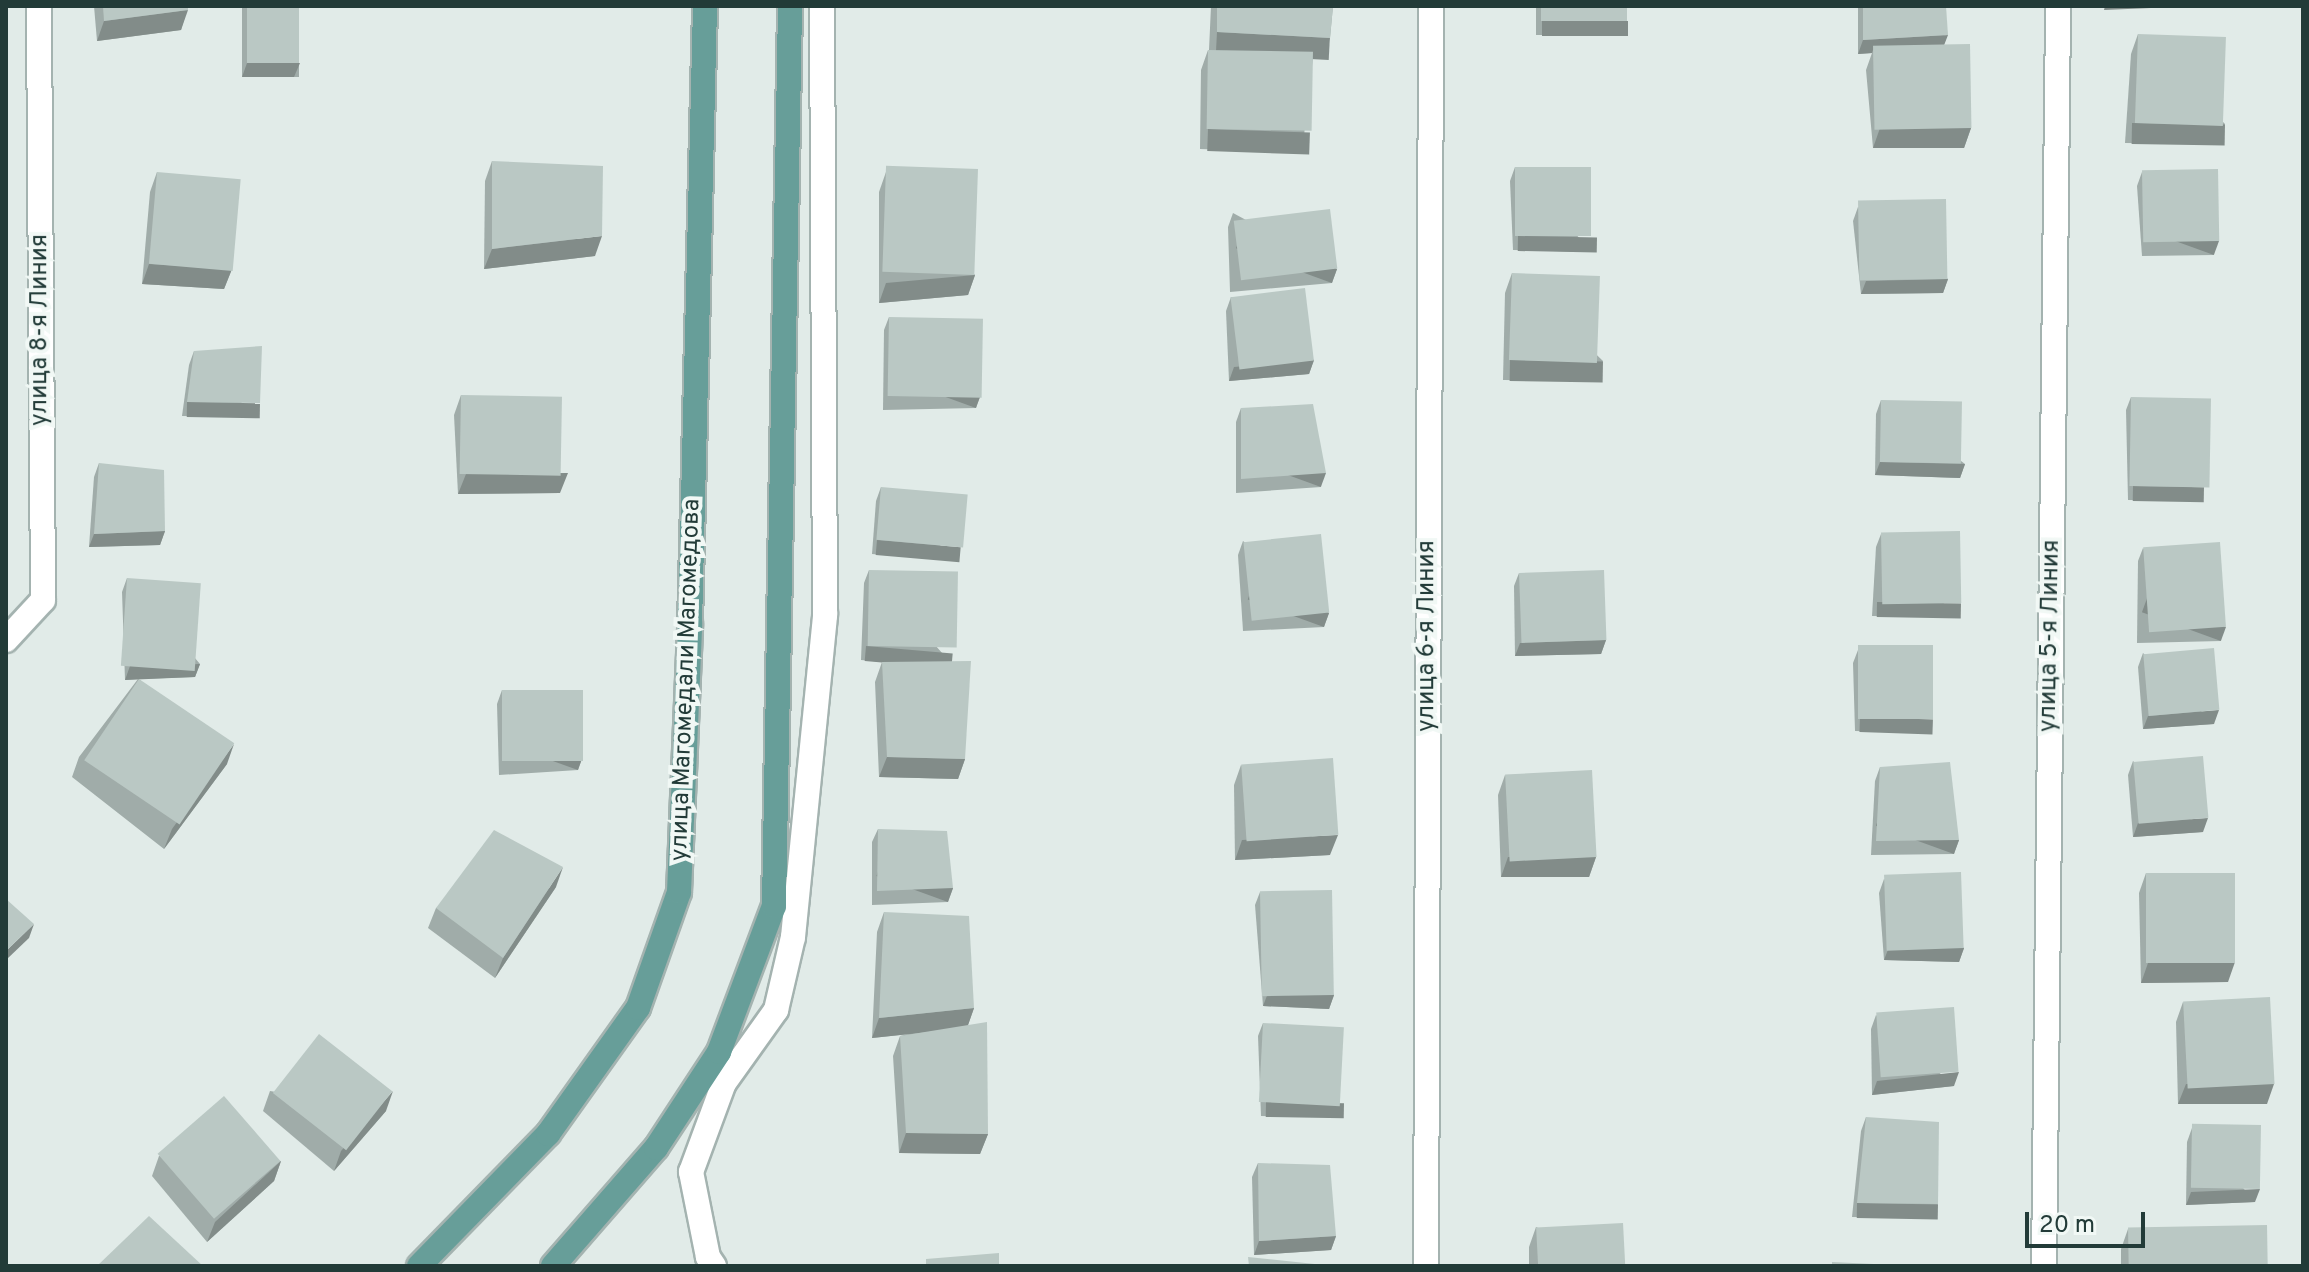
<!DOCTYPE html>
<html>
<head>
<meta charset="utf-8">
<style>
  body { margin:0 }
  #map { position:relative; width:2309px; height:1272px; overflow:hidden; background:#e1ebe8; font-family:Overpass,sans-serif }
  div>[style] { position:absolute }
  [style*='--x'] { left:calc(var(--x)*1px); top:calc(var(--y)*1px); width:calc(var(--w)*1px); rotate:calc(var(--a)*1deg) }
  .roads { filter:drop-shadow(2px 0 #a4b3b0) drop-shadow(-2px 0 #a4b3b0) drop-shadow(0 2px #a4b3b0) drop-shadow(0 -2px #a4b3b0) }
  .minor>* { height:24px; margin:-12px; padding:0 12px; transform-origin:12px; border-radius:12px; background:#fff }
  .major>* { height:24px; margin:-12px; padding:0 12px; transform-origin:12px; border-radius:12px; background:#679e99 }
  .wall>* { inset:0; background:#a0aca9; transform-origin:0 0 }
  .shaded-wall>* { inset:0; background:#828c89; transform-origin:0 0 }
  .building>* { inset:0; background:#bac8c4; transform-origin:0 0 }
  span { translate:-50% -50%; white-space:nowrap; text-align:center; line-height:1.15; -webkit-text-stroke:8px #f1f8f5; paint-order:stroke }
  .street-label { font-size:24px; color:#223b38 }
  .frame { position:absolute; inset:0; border:8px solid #223b38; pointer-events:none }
  .scale { position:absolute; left:2025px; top:1212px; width:120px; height:36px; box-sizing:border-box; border:4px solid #223b38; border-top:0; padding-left:10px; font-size:24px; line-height:28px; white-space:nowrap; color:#223b38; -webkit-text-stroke:6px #f1f8f5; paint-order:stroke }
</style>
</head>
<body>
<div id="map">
  <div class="roads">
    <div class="minor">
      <i style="--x:6;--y:640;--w:54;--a:-47.2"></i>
      <i style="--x:43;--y:600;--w:594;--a:-90.39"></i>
      <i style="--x:714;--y:1266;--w:11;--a:-124"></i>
      <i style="--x:708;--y:1257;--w:87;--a:-101.3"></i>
      <i style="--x:691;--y:1172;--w:95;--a:-69.7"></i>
      <i style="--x:724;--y:1083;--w:90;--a:-54.5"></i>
      <i style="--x:776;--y:1010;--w:75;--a:-76.9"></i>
      <i style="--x:793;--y:937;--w:324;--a:-84.3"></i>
      <i style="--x:825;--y:615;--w:609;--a:-90.28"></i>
      <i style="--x:1426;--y:1266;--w:1260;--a:-89.77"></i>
      <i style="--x:2044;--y:1266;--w:1260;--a:-89.36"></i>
    </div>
    <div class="major">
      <i style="--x:419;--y:1266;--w:185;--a:-45.7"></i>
      <i style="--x:548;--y:1134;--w:155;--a:-54.5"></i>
      <i style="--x:638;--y:1008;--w:123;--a:-70.5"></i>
      <i style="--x:679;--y:892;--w:267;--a:-87.6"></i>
      <i style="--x:690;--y:625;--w:619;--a:-88.61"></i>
      <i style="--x:553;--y:1266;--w:157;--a:-48.9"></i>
      <i style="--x:656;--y:1148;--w:115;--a:-56.7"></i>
      <i style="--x:719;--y:1052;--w:156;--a:-69.4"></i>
      <i style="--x:774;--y:906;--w:900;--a:-88.98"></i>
    </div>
  </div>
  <div class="wall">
    <i style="clip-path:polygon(94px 6px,188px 6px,181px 30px,97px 41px)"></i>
    <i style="left:242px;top:6px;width:57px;height:71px"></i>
    <i style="clip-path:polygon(1211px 6px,1333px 6px,1330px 38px,1323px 58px,1313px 57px,1302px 153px,1200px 149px,1201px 70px,1208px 50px,1209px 50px)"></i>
    <i style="left:1536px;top:6px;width:91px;height:29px"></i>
    <i style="clip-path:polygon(1858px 6px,1946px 6px,1944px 45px,1971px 128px,1964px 148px,1873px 148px,1866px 70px,1872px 53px,1858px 54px)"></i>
    <i style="clip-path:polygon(2138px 34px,2225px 124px,2218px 144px,2125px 143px,2131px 54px)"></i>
    <i style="clip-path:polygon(492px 161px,595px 256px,484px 269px,485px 181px)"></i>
    <i style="clip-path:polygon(1515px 167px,1592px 252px,1513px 250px,1510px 181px)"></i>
    <i style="clip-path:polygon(157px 172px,232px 269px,224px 289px,142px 284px,150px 192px)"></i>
    <i style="clip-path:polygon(886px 172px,975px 275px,968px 295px,879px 303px,879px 192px)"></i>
    <i style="clip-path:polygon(2142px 172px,2214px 255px,2142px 256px,2137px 186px)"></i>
    <i style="clip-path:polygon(1858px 207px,1948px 279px,1943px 293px,1861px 294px,1853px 221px)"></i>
    <i style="clip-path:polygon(1233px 213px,1337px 269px,1332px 283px,1230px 292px,1228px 227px)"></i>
    <i style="clip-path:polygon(1512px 273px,1603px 361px,1596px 381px,1503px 380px,1505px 293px)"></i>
    <i style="clip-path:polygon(1231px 297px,1314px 360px,1309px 374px,1229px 381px,1226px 311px)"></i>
    <i style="clip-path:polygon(889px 317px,981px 394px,976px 408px,883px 410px,884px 330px)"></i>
    <i style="clip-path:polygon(194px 351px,255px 417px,182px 416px,189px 365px)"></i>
    <i style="clip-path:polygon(461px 395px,560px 493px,458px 494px,454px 415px)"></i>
    <i style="clip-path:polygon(2131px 397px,2199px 501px,2128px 500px,2126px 410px)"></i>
    <i style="clip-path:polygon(1881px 400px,1965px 464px,1960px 478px,1875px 475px,1876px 414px)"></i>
    <i style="clip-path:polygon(1241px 408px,1321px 487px,1236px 493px,1236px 422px)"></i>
    <i style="clip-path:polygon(99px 463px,165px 531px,160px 545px,89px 547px,94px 477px)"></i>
    <i style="clip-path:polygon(881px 487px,956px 561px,872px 554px,876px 501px)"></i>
    <i style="clip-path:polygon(1881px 534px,1956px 617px,1872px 616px,1876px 547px)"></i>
    <i style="clip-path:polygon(1243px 541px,1329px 613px,1324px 627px,1243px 631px,1238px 555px)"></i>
    <i style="clip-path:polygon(2143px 548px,2221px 641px,2137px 643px,2138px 561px)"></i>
    <i style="clip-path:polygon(869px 570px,950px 662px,965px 759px,958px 779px,879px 777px,875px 682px,882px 662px,884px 662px,861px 660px,864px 583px)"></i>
    <i style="clip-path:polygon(1519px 573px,1606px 640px,1601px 654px,1515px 656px,1514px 586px)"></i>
    <i style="clip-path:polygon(127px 578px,200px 664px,195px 677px,139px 679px,227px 764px,164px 849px,72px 777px,79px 757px,138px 679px,125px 680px,122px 592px)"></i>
    <i style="clip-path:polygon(1858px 650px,1928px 733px,1855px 731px,1853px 663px)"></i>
    <i style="clip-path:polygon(2143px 653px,2214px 724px,2143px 729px,2138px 667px)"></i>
    <i style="clip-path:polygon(502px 690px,583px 756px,578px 770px,499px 775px,497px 704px)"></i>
    <i style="clip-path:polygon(2133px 761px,2203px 832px,2133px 837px,2128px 775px)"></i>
    <i style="clip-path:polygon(1241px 765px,1330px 855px,1235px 860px,1234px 785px)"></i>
    <i style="clip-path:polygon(1880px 767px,1959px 840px,1954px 854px,1871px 855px,1875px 781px)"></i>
    <i style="clip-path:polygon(1505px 775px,1596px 857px,1589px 877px,1501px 877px,1498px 795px)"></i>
    <i style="clip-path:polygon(878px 829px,953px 888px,948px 902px,872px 905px,872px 842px)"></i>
    <i style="clip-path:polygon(2146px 873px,2228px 982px,2141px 983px,2139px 893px)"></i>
    <i style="clip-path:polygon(1884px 879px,1964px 948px,1959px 962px,1884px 960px,1879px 893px)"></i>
    <i style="clip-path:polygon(556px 887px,495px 978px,428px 928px,436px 908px)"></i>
    <i style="clip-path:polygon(1260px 892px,1334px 995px,1329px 1009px,1263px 1006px,1255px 905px)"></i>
    <i style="clip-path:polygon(884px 912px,974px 1008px,968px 1025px,988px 1134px,980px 1154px,899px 1153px,893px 1056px,900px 1036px,909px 1034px,872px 1038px,877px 932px)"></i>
    <i style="clip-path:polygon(2183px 1002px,2267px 1104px,2178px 1104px,2176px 1022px)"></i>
    <i style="clip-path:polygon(1876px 1015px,1954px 1086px,1872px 1095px,1871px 1029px)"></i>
    <i style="clip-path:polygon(1263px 1023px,1339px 1117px,1261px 1116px,1258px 1036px)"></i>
    <i style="clip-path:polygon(270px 1091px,386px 1111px,334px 1171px,263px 1111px)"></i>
    <i style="clip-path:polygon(1866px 1117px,1938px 1204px,1933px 1218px,1852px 1217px,1861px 1131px)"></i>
    <i style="clip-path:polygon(2192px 1128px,2255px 1202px,2186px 1205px,2187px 1142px)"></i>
    <i style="clip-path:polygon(159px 1156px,281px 1161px,274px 1181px,207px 1242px,152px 1176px)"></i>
    <i style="clip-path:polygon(1258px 1163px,1336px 1236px,1331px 1250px,1254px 1255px,1252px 1177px)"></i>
    <i style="clip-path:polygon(1536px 1227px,1625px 1266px,1529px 1266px,1529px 1247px)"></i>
    <i style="clip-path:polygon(2128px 1229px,2268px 1266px,2121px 1266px,2121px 1249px)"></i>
  </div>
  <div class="shaded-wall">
    <i style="clip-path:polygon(2105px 6px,2198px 6px,2104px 10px)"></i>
    <i style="clip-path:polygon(188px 10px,181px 30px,97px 41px,104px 21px)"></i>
    <i style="left:1542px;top:21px;width:86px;height:15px"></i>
    <i style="left:1217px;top:32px;width:113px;height:22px;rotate:3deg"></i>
    <i style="clip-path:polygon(1948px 35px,1943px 48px,1873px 50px,1872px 53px,1858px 54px,1863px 40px)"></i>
    <i style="clip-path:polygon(247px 63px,300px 63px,294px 77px,242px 77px)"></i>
    <i style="left:2132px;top:123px;width:93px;height:21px;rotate:1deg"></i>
    <i style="clip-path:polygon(1880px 128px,1971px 128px,1964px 148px,1873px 148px)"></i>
    <i style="left:1208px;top:129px;width:102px;height:22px;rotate:2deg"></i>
    <i style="clip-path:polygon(602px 236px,595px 256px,484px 269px,492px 249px)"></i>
    <i style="left:1518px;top:236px;width:79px;height:15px;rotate:1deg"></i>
    <i style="left:2219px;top:241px;width:15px;height:72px;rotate:110deg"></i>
    <i style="clip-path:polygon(149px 264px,232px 269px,224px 289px,142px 284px)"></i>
    <i style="left:1337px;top:269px;width:15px;height:102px;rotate:110deg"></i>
    <i style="clip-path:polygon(975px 275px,968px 295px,879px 303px,886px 283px)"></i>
    <i style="clip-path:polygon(1948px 279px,1943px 293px,1861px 294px,1866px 281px)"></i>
    <i style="clip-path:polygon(1314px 360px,1309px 374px,1229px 381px,1234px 367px)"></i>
    <i style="left:1510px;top:360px;width:93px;height:21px;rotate:1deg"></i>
    <i style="left:981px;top:394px;width:15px;height:93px;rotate:110deg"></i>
    <i style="left:187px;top:402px;width:73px;height:15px;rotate:1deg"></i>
    <i style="clip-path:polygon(1880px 462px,1965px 464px,1960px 478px,1875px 475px)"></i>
    <i style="clip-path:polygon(568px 473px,560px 493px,458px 494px,466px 474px)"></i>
    <i style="left:1326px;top:473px;width:15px;height:85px;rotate:110deg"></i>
    <i style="left:2133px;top:486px;width:71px;height:15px;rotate:1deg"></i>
    <i style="clip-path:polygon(165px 531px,160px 545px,89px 547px,94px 534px)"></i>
    <i style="left:877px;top:540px;width:84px;height:15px;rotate:5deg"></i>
    <i style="left:1877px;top:602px;width:84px;height:15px;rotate:1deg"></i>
    <i style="left:1329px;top:613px;width:15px;height:81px;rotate:110deg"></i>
    <i style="left:2226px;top:627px;width:15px;height:84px;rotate:110deg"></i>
    <i style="clip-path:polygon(1606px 640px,1601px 654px,1515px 656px,1520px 643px)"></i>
    <i style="left:866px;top:646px;width:87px;height:15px;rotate:5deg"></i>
    <i style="clip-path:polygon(200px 664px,195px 677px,125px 680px,130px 666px)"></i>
    <i style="clip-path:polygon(2219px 710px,2214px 724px,2143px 729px,2148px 716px)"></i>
    <i style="left:1860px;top:717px;width:73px;height:15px;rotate:2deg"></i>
    <i style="clip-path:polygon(234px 744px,227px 764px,164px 849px,172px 829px)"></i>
    <i style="left:583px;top:756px;width:15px;height:79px;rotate:110deg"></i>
    <i style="clip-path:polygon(887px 757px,965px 759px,958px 779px,879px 777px)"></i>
    <i style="clip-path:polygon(2208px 818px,2203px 832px,2133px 837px,2138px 823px)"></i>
    <i style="clip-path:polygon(1338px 835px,1330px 855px,1235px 860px,1242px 840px)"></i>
    <i style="left:1959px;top:840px;width:15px;height:83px;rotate:110deg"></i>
    <i style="clip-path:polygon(1508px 857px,1596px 857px,1589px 877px,1501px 877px)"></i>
    <i style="clip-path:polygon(563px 867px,556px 887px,495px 978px,503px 958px)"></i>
    <i style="left:953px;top:888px;width:15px;height:76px;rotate:110deg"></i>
    <i style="clip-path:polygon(34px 924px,29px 938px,6px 960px,6px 951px)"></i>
    <i style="clip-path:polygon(1889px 947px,1964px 948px,1959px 962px,1884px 960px)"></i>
    <i style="clip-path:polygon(2235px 962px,2228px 982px,2141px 983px,2148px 963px)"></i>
    <i style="clip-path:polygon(1268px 993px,1334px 995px,1329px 1009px,1263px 1006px)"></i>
    <i style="clip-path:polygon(974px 1008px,967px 1028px,872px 1038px,879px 1018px)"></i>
    <i style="clip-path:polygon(1959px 1072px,1954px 1086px,1872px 1095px,1877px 1081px)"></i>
    <i style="clip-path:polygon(2186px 1084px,2274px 1084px,2267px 1104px,2178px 1104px)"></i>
    <i style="clip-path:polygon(393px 1091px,386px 1111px,334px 1171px,341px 1151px)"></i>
    <i style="left:1266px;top:1102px;width:78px;height:15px;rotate:1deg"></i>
    <i style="clip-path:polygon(906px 1133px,988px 1134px,980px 1154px,899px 1153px)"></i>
    <i style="clip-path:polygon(281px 1161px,274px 1181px,207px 1242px,215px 1222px)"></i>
    <i style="clip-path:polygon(2260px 1189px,2255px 1202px,2186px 1205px,2191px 1192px)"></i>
    <i style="left:1857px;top:1203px;width:81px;height:15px;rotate:1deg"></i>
    <i style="clip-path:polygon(1336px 1236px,1331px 1250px,1254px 1255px,1259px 1241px)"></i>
  </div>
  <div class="building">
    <i style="clip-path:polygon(103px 6px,188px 6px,188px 10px,104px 21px)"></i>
    <i style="left:247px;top:6px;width:52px;height:57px"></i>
    <i style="clip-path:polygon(1217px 6px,1333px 6px,1330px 38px,1217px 32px)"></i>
    <i style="left:1541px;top:6px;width:86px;height:15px"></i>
    <i style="clip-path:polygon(1863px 6px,1946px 6px,1948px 35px,1863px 40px)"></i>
    <i style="left:2138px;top:34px;width:88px;height:89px;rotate:2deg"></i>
    <i style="left:1970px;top:44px;width:84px;height:97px;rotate:89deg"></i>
    <i style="left:1208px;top:50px;width:105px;height:79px;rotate:1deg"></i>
    <i style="clip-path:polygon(492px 161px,603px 166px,602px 236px,492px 249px)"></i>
    <i style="left:1515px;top:167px;width:76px;height:69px"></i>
    <i style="left:978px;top:169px;width:106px;height:92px;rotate:92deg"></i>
    <i style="left:2218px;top:169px;width:72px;height:76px;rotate:89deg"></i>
    <i style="left:157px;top:172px;width:84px;height:92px;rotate:5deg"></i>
    <i style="left:1946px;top:199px;width:80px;height:88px;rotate:89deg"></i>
    <i style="left:1330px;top:209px;width:60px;height:97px;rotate:83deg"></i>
    <i style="left:1512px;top:273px;width:88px;height:87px;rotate:2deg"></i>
    <i style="left:1305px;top:288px;width:73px;height:75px;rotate:83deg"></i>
    <i style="left:889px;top:317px;width:94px;height:79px;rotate:1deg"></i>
    <i style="clip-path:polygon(262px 346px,260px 403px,187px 402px,194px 351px)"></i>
    <i style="left:461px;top:395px;width:101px;height:79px;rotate:1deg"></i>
    <i style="left:2131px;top:397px;width:80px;height:89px;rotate:1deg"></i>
    <i style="left:1881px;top:400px;width:81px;height:62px;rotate:1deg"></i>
    <i style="clip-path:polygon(1313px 404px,1326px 473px,1241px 479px,1241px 408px)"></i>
    <i style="clip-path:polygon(99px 463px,164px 470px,165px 531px,94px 534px)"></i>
    <i style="left:881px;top:487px;width:87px;height:53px;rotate:5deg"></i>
    <i style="left:1960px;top:531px;width:72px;height:79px;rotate:89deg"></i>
    <i style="left:1321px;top:534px;width:79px;height:78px;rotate:84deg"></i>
    <i style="left:2220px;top:542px;width:85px;height:77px;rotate:86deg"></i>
    <i style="left:869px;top:570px;width:89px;height:76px;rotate:1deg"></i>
    <i style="left:1604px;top:570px;width:70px;height:85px;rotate:88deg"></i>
    <i style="left:127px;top:578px;width:74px;height:88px;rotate:4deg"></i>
    <i style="left:1933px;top:645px;width:74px;height:75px;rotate:90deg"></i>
    <i style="left:2214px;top:648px;width:62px;height:71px;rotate:85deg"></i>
    <i style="clip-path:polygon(971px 661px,965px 759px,887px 757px,882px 662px)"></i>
    <i style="left:139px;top:679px;width:115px;height:98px;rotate:34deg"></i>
    <i style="left:502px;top:690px;width:81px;height:71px"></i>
    <i style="left:2203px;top:756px;width:62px;height:70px;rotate:85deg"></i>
    <i style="left:1333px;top:758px;width:77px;height:92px;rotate:86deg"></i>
    <i style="clip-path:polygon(1950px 762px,1959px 840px,1876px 841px,1880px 767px)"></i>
    <i style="left:1592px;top:770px;width:87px;height:87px;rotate:87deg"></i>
    <i style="clip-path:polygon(878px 829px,947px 831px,953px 888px,877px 891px)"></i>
    <i style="clip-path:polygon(494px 830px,563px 867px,503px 958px,436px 908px)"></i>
    <i style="left:1961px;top:872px;width:76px;height:77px;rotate:88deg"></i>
    <i style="left:2146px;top:873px;width:89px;height:90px"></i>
    <i style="left:1332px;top:890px;width:105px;height:72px;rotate:89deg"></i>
    <i style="clip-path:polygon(6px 899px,34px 924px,6px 951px)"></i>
    <i style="clip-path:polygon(884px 912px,969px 916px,974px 1008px,879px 1018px)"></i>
    <i style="left:2270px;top:997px;width:87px;height:87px;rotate:87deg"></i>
    <i style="left:1954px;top:1007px;width:65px;height:78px;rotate:86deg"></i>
    <i style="clip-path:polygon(987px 1022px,988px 1134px,906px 1133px,900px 1036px)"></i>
    <i style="left:1263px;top:1023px;width:81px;height:79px;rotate:3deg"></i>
    <i style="left:319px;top:1034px;width:93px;height:75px;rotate:38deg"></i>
    <i style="left:224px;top:1096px;width:86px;height:88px;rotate:49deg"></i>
    <i style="clip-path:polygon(1866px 1117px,1939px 1122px,1938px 1204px,1857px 1203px)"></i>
    <i style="left:2261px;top:1125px;width:64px;height:69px;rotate:91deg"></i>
    <i style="clip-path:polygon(1258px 1163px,1330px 1165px,1336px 1236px,1259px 1241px)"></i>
    <i style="clip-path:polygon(149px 1216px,203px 1266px,97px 1266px)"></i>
    <i style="left:1623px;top:1223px;width:43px;height:87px;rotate:87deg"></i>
    <i style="left:2267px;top:1225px;width:41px;height:139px;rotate:89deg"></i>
    <i style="clip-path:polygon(999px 1253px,999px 1266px,926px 1266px,926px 1259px)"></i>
    <i style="clip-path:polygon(1248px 1257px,1324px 1265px,1324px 1266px,1249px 1266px)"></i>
    <i style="clip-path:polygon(1832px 1262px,1915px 1266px,1832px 1266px)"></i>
  </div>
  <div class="street-label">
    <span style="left:41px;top:330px;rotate:-90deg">улица 8-я Линия</span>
    <span style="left:1428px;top:636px;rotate:-90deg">улица 6-я Линия</span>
    <span style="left:2051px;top:636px;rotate:-89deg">улица 5-я Линия</span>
    <span style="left:687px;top:680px;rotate:-88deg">улица Магомедали Магомедова</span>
  </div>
  <div class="frame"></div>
  <div class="scale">20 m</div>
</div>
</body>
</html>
